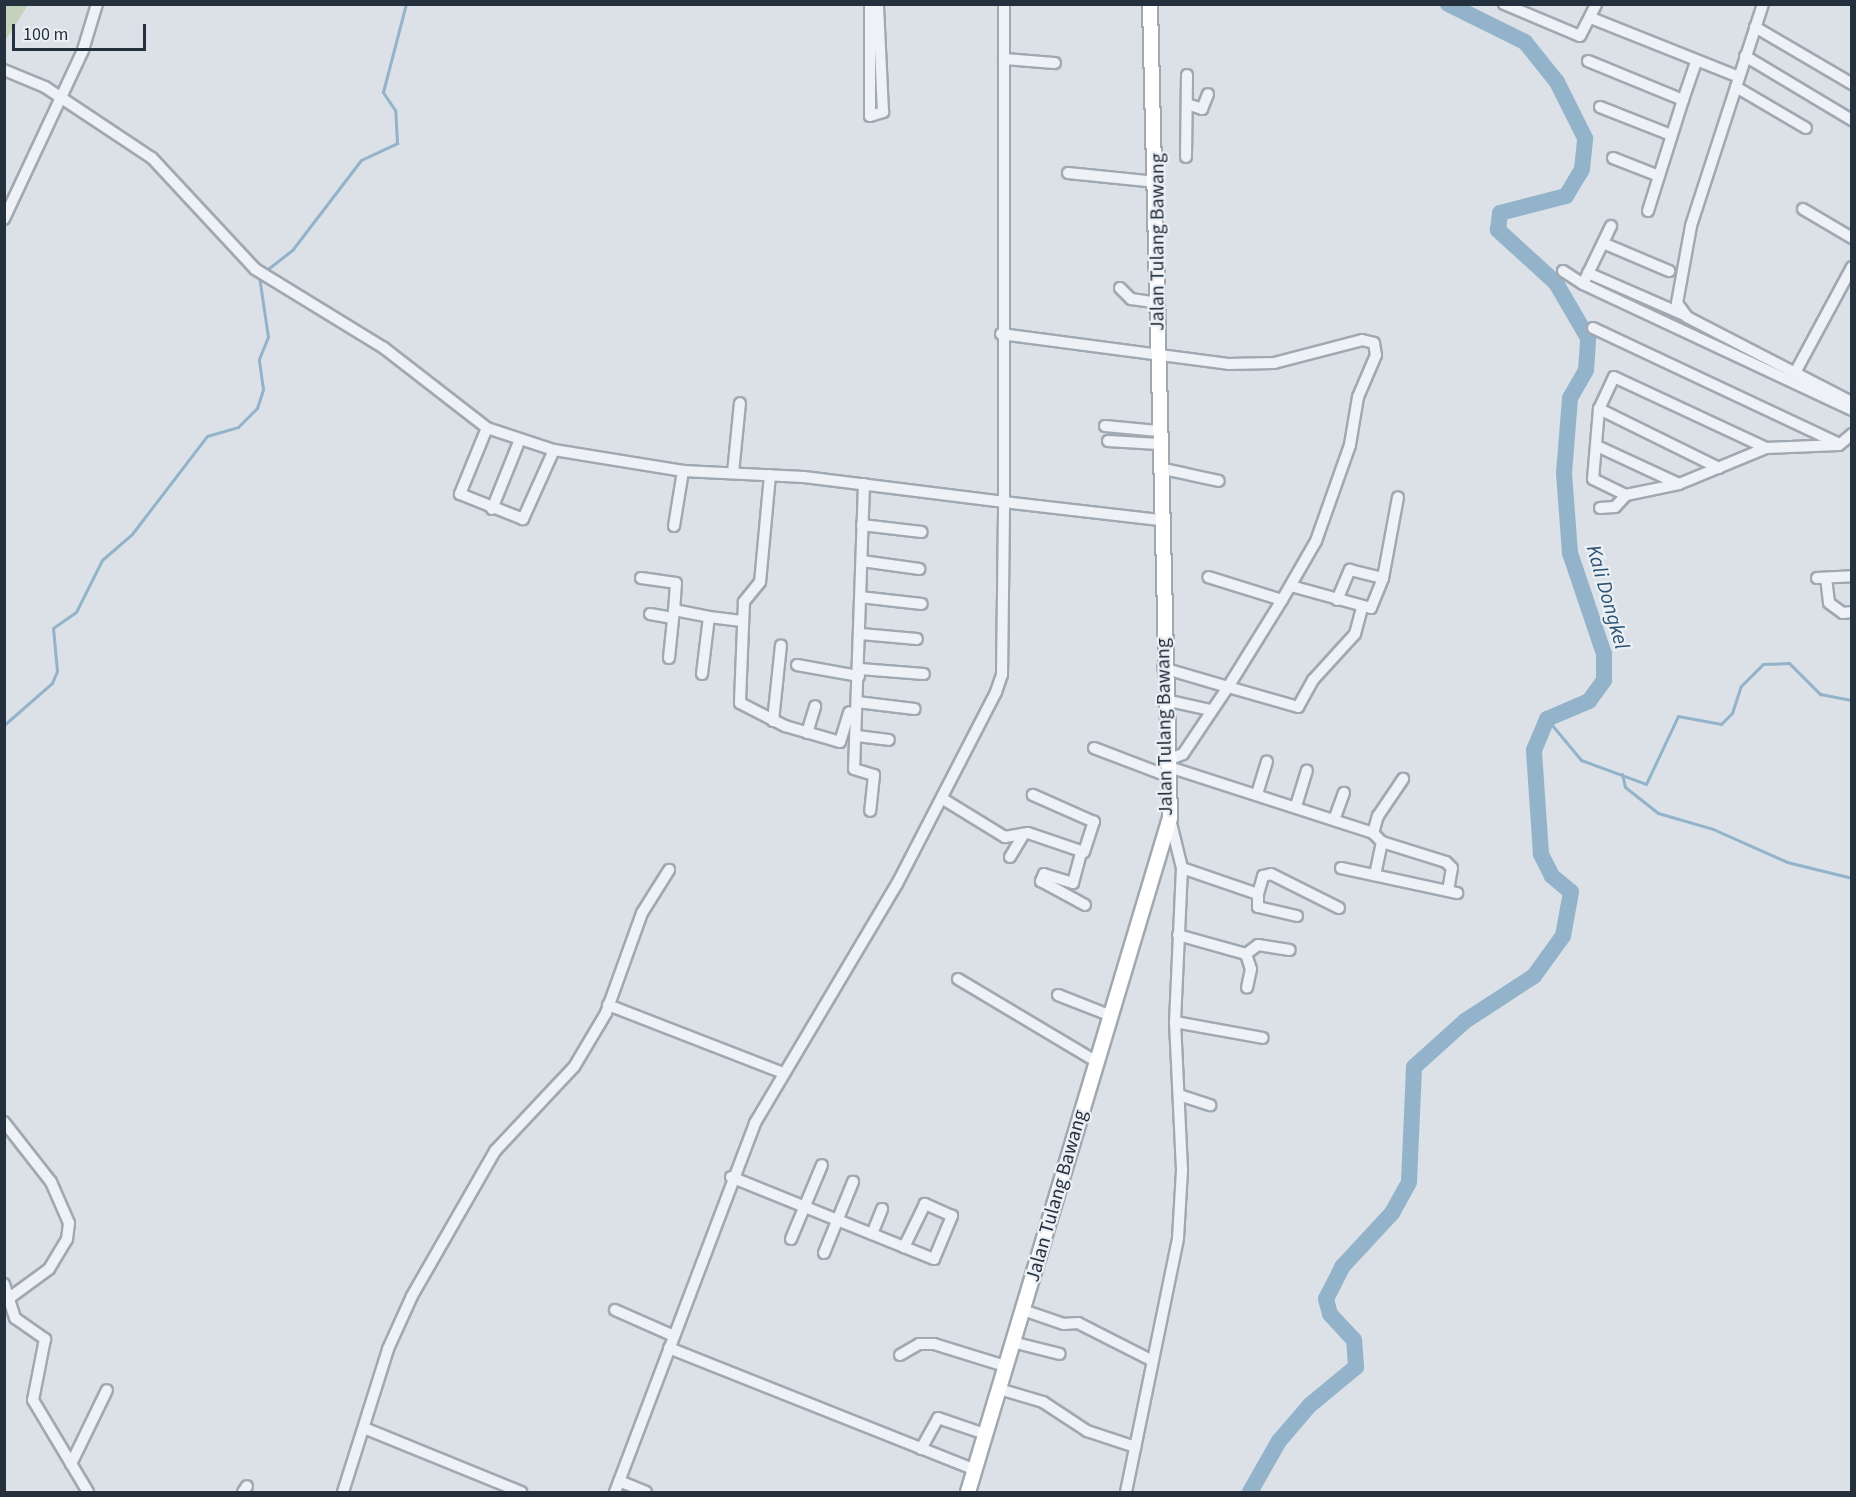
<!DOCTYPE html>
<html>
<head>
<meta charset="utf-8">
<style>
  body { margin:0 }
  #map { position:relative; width:1856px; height:1497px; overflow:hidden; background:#dbe1e7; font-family:"Source Sans 3",sans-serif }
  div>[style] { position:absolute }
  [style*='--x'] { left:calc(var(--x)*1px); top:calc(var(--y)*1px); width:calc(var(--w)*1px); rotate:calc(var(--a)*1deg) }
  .green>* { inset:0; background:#c4d2bc }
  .stream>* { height:3px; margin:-1.5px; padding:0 1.5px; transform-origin:1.5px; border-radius:1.5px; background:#93b3ca }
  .river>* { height:16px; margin:-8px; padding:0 8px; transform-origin:8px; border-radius:8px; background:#93b3ca }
  .roads { filter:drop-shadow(2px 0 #a0a8b1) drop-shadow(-2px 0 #a0a8b1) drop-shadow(0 2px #a0a8b1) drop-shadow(0 -2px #a0a8b1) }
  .street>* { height:10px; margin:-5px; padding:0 5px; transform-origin:5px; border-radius:5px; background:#eef1f5 }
  .secondary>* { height:14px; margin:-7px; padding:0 7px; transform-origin:7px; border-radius:7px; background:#fff }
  span { translate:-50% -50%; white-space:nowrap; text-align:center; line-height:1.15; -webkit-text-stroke:4.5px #ebf0f5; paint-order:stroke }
  .street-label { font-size:20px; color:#24303e }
  .water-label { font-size:21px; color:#2c5374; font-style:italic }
  .frame { position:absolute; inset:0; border:6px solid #24303e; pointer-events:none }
  .scale { position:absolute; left:12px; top:24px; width:134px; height:27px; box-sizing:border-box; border:3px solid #24303e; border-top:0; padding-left:8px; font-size:18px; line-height:21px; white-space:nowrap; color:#24303e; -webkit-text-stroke:4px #ebf0f5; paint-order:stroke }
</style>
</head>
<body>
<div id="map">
  <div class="green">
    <i style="clip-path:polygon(5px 4px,28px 5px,5px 41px,4px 5px)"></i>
  </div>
  <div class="stream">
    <i style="--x:264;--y:272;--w:37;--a:-38"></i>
    <i style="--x:293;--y:249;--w:112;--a:-52.6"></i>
    <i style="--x:361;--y:160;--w:40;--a:-25"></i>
    <i style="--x:397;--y:143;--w:33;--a:-93"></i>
    <i style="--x:395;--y:110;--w:22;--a:-124"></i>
    <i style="--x:383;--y:92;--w:91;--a:-75.4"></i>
    <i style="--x:1547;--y:719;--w:53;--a:50.3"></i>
    <i style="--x:1581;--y:760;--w:69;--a:20.3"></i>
    <i style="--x:1646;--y:784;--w:75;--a:-64.8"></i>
    <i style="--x:1678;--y:716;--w:44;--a:10.5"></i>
    <i style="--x:1721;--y:724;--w:16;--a:-45"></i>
    <i style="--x:1732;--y:713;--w:28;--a:-72"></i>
    <i style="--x:1741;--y:686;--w:31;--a:-45"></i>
    <i style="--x:1763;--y:664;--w:26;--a:-2"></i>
    <i style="--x:1789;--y:663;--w:44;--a:45"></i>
    <i style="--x:1820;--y:694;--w:33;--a:11"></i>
    <i style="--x:4;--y:725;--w:64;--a:-41.2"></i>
    <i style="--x:52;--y:683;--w:13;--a:-67"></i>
    <i style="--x:57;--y:671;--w:43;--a:-95.3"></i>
    <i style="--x:53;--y:628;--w:28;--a:-35"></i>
    <i style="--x:76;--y:612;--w:58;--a:-63.4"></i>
    <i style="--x:102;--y:560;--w:40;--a:-41"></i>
    <i style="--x:132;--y:534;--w:123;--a:-52.6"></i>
    <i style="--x:207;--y:436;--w:32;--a:-16"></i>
    <i style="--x:238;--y:427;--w:27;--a:-45"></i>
    <i style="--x:257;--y:408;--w:20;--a:-72"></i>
    <i style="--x:263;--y:389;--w:30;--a:-98"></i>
    <i style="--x:259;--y:359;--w:24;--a:-68"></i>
    <i style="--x:268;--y:337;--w:62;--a:-98.4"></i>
    <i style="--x:1622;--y:774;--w:13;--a:77"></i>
    <i style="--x:1625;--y:787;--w:42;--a:38.2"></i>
    <i style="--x:1658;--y:813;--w:57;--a:16.2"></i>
    <i style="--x:1713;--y:829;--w:81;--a:24"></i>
    <i style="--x:1787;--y:862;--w:67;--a:13.8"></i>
  </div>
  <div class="river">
    <i style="--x:1250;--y:1492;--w:59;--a:-60.4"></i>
    <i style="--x:1279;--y:1441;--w:48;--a:-49.3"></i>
    <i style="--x:1310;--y:1405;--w:60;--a:-39.6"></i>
    <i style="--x:1356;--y:1367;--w:27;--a:-94"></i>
    <i style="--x:1354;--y:1340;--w:35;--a:-133"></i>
    <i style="--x:1330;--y:1314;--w:16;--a:-105"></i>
    <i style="--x:1326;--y:1299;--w:36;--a:-63"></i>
    <i style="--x:1342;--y:1267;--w:74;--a:-47.2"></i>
    <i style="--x:1392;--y:1213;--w:35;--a:-61"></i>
    <i style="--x:1409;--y:1182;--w:115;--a:-87.5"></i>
    <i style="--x:1414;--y:1067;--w:69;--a:-42"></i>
    <i style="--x:1465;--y:1021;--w:82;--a:-33.1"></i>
    <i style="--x:1534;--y:976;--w:49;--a:-54.1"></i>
    <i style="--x:1563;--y:936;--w:45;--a:-79.7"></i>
    <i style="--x:1571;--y:892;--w:25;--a:-140"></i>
    <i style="--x:1552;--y:876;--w:25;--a:-117"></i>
    <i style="--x:1541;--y:854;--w:104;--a:-93.9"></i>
    <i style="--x:1534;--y:750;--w:34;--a:-67"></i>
    <i style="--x:1547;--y:719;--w:46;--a:-23.2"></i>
    <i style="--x:1589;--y:701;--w:26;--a:-54"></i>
    <i style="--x:1604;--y:680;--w:26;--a:-90"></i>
    <i style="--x:1604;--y:654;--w:107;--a:-108.6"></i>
    <i style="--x:1570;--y:553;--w:80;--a:-94.3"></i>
    <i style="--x:1564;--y:473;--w:75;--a:-85.4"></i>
    <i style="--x:1570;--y:398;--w:32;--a:-60"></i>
    <i style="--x:1586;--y:370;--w:32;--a:-86"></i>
    <i style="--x:1588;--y:338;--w:64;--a:-120.2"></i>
    <i style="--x:1556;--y:283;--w:79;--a:-137.6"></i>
    <i style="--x:1498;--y:230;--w:17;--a:-83"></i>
    <i style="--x:1500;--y:213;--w:68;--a:-14.4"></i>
    <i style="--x:1566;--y:196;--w:31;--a:-59"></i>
    <i style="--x:1582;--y:169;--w:31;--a:-84"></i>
    <i style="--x:1585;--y:138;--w:63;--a:-116.6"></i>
    <i style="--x:1557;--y:82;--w:51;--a:-128.7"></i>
    <i style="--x:1525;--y:42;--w:86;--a:-153.7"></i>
  </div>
  <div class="roads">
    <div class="street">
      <i style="--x:870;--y:4;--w:112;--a:90"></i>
      <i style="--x:870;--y:116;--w:14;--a:-17"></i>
      <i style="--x:883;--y:112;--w:108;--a:-92.7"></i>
      <i style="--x:1504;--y:4;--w:82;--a:22.8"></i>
      <i style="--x:1580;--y:36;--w:36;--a:-63"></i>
      <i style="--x:1763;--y:4;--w:233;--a:108"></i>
      <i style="--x:1691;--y:226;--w:78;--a:100.3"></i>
      <i style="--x:1677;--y:303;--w:17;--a:54"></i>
      <i style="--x:1687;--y:317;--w:186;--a:27.3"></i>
      <i style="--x:1591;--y:18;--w:157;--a:21.7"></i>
      <i style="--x:1755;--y:27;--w:113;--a:30.4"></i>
      <i style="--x:1745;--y:56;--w:125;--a:30.9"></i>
      <i style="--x:1004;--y:59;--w:51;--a:4.5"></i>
      <i style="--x:1588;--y:61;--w:103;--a:22.3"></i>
      <i style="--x:1683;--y:100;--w:40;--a:-71.1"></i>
      <i style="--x:4;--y:70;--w:44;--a:22.5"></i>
      <i style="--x:45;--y:87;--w:128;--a:33.6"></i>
      <i style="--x:152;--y:158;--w:151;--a:47.1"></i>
      <i style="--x:255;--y:269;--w:151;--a:31.5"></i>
      <i style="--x:384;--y:348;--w:130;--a:37.8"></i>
      <i style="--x:1736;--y:87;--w:81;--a:30.4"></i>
      <i style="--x:1187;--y:104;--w:16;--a:18"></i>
      <i style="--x:1202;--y:109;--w:16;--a:-68"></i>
      <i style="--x:1600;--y:107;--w:76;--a:21.5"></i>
      <i style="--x:1186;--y:157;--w:82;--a:-89.3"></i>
      <i style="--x:1613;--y:158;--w:49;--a:21.4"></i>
      <i style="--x:1068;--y:173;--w:89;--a:5.8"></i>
      <i style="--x:1803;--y:209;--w:57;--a:30.6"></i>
      <i style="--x:1648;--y:211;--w:116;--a:-72.5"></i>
      <i style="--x:4;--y:219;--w:187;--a:-64.9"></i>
      <i style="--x:83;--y:50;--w:48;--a:-73.1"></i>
      <i style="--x:1611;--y:226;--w:64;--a:115.8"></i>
      <i style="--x:1583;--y:284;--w:297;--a:25.1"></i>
      <i style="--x:1603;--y:243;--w:72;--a:23"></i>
      <i style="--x:1563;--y:271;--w:24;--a:33"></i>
      <i style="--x:1588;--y:273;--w:105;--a:23.6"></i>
      <i style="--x:1120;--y:288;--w:16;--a:45"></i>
      <i style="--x:1131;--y:299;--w:28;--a:8"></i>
      <i style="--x:1593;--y:328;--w:272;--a:25.2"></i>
      <i style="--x:1001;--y:334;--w:229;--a:7.5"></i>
      <i style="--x:1228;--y:364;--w:46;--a:-1.2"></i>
      <i style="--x:1274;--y:363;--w:91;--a:-14.6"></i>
      <i style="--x:1362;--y:340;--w:12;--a:14"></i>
      <i style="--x:1374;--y:343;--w:12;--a:81"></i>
      <i style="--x:1376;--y:355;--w:46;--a:113.2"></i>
      <i style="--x:1358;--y:397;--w:49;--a:99.5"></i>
      <i style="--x:1350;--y:445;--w:102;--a:109.5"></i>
      <i style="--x:1316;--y:541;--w:68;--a:120"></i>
      <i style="--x:1796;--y:371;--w:118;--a:-61.7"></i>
      <i style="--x:1599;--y:409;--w:70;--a:94.9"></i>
      <i style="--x:1593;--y:479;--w:37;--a:26"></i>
      <i style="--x:1626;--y:495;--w:54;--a:-11.7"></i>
      <i style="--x:1679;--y:484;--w:94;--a:-22.5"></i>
      <i style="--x:1766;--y:448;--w:73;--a:-2.4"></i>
      <i style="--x:1839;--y:445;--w:17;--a:-40"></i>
      <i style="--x:1105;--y:426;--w:53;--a:5.4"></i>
      <i style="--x:1108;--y:441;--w:50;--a:3.4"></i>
      <i style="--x:1597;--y:446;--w:90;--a:24.9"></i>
      <i style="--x:554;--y:450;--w:76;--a:114.2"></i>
      <i style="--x:523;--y:519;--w:68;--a:-158.4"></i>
      <i style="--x:460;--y:494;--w:71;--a:-67.8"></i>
      <i style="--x:487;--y:428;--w:71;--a:18.2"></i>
      <i style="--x:554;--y:450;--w:131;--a:9.2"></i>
      <i style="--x:683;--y:471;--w:121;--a:2.8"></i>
      <i style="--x:804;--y:477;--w:202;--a:7.1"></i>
      <i style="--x:1004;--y:502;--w:498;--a:-90"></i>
      <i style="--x:1159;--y:468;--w:61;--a:12.2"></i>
      <i style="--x:1719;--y:468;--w:134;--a:-153.8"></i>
      <i style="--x:1599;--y:409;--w:35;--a:-65"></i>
      <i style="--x:1614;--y:377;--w:168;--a:25"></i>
      <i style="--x:733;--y:473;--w:70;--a:-84.3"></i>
      <i style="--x:770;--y:475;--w:107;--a:95.3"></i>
      <i style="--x:760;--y:582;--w:26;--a:129"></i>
      <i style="--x:744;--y:602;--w:101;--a:92.3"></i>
      <i style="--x:740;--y:703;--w:51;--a:27.1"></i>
      <i style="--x:785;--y:726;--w:57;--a:16.2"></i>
      <i style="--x:840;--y:742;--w:31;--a:-73"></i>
      <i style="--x:864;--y:484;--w:285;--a:92"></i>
      <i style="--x:854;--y:769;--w:21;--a:17"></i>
      <i style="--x:874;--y:775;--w:36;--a:96"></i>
      <i style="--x:1600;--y:508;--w:15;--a:-4"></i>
      <i style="--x:1615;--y:507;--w:16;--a:-47"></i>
      <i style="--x:492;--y:509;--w:72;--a:-68.1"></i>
      <i style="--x:862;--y:525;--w:60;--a:6.7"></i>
      <i style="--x:674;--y:526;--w:56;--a:-80.7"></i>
      <i style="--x:862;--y:561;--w:58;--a:8"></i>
      <i style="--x:641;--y:578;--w:35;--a:8"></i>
      <i style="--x:676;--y:583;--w:27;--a:94"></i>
      <i style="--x:1817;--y:578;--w:35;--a:-3"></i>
      <i style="--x:1826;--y:578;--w:25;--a:83"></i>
      <i style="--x:1829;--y:603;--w:17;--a:36"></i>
      <i style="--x:1843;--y:613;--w:9;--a:-6"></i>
      <i style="--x:1291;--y:586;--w:83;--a:15.4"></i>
      <i style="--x:1371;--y:608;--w:32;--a:-68"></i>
      <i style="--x:860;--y:597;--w:62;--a:6.4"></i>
      <i style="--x:1337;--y:600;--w:33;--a:-67"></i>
      <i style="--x:1350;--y:570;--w:34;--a:14"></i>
      <i style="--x:1383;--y:578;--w:82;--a:-79.5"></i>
      <i style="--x:650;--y:614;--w:23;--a:10"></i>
      <i style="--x:861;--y:634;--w:56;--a:5.1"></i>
      <i style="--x:669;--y:658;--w:48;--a:-84.1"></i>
      <i style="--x:674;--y:610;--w:36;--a:11"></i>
      <i style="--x:797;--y:665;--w:63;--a:10.1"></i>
      <i style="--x:1163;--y:668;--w:68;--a:16.3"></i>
      <i style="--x:1228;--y:687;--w:102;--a:-58.2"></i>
      <i style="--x:1282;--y:600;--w:77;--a:-162.7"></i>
      <i style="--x:860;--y:669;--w:64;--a:4.5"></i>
      <i style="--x:702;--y:674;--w:57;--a:-83"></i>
      <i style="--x:709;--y:617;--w:33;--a:7"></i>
      <i style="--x:1165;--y:700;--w:47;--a:12.3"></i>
      <i style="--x:857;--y:702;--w:58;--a:6.9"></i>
      <i style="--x:773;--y:721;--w:76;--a:-84"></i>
      <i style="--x:807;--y:733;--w:28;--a:-73"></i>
      <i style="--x:857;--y:736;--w:32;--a:7"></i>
      <i style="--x:1094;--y:748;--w:81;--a:20.9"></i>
      <i style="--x:1168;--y:760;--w:16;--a:-22"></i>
      <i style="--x:1183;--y:754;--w:81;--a:-56.1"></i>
      <i style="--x:1228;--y:687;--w:73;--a:15.9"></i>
      <i style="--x:1298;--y:707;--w:31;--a:-61"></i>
      <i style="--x:1313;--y:680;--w:62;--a:-47.6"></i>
      <i style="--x:1355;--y:634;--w:28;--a:-75"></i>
      <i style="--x:1169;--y:767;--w:214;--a:17.9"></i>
      <i style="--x:1373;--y:833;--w:13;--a:45"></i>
      <i style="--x:1382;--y:842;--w:34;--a:102"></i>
      <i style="--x:1257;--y:794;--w:34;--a:-73"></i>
      <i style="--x:943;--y:799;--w:73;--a:31.5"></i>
      <i style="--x:1005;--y:837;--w:23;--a:-10"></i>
      <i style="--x:1028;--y:833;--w:59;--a:18.7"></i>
      <i style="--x:1084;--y:852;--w:32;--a:-72"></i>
      <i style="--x:1094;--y:822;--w:67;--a:-156.1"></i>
      <i style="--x:1296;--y:806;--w:37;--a:-73"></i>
      <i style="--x:1334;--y:820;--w:29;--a:-70"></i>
      <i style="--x:1373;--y:833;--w:18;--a:-74"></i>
      <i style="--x:1378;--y:816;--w:45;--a:-56"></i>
      <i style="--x:1382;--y:842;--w:67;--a:17.4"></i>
      <i style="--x:1446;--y:862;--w:8;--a:45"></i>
      <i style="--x:1452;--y:868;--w:23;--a:100"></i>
      <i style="--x:1081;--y:853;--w:31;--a:105"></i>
      <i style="--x:1073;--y:883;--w:30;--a:-163"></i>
      <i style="--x:1044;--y:874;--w:8;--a:113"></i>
      <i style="--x:1041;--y:881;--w:50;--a:28.6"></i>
      <i style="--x:1010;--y:857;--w:26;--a:-59"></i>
      <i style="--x:1182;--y:868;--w:80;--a:18.9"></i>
      <i style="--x:1258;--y:894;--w:19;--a:-74"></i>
      <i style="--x:1263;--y:876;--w:8;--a:-14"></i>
      <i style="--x:1271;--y:874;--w:76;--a:26.6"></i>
      <i style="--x:1341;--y:868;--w:119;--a:12.2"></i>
      <i style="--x:1258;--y:894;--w:13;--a:90"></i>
      <i style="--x:1258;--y:907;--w:40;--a:13"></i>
      <i style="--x:1178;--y:935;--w:71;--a:15.6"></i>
      <i style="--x:1246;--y:954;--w:16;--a:72"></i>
      <i style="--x:1251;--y:969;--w:19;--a:102"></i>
      <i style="--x:1246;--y:954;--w:15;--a:-37"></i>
      <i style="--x:1258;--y:945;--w:32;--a:9"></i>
      <i style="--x:958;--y:979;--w:162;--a:30.8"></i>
      <i style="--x:1058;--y:995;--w:55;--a:21.4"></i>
      <i style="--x:608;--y:1005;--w:186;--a:21.2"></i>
      <i style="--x:1175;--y:1022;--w:89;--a:10.3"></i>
      <i style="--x:1179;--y:1095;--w:33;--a:18"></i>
      <i style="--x:4;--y:1122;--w:76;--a:51.9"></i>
      <i style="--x:51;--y:1182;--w:45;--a:66.3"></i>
      <i style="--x:69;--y:1223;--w:16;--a:97"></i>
      <i style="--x:67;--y:1239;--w:35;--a:121"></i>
      <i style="--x:49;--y:1269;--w:46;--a:143.9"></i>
      <i style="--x:731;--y:1177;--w:219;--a:22"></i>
      <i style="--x:934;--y:1259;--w:47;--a:-67.3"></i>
      <i style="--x:952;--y:1216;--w:30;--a:-156"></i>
      <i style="--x:925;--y:1204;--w:48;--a:116"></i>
      <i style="--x:872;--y:1234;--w:27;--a:-68"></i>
      <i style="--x:791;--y:1239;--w:80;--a:-67.3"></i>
      <i style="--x:824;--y:1253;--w:77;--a:-67.8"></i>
      <i style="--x:4;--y:1284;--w:36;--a:72"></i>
      <i style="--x:15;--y:1318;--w:37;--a:35"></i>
      <i style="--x:45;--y:1339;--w:62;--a:101.1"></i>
      <i style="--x:33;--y:1400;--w:107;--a:59.1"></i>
      <i style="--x:615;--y:1310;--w:64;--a:23.8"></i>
      <i style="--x:1023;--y:1310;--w:43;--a:18.9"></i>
      <i style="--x:1064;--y:1324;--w:14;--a:-4"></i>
      <i style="--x:1078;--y:1323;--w:82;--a:26.9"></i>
      <i style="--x:1012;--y:1342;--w:49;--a:14"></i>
      <i style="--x:669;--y:1348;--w:329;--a:21.7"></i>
      <i style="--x:900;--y:1355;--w:22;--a:-30"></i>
      <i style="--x:919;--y:1344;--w:15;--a:0"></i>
      <i style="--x:934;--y:1344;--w:74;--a:17.2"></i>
      <i style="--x:999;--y:1389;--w:46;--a:16.5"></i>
      <i style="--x:1043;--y:1402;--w:53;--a:33.4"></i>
      <i style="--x:1087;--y:1431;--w:51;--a:18.4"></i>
      <i style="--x:364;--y:1428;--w:170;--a:22.2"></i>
      <i style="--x:921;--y:1449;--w:35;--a:-61"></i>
      <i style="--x:938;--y:1418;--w:50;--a:18.8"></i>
      <i style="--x:71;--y:1464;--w:82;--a:-64.1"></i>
      <i style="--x:619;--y:1481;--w:29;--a:22"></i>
      <i style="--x:243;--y:1492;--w:7;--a:-56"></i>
      <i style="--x:343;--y:1492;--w:150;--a:-72.5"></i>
      <i style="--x:388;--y:1349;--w:58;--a:-65.6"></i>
      <i style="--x:412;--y:1296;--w:167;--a:-60.2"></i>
      <i style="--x:495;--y:1151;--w:115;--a:-46.8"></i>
      <i style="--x:574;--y:1067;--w:63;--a:-59.3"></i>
      <i style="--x:606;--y:1013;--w:106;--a:-70.2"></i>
      <i style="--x:642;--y:913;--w:51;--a:-57.9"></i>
      <i style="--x:615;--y:1492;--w:395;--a:-69.2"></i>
      <i style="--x:755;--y:1123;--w:278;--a:-59.3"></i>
      <i style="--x:897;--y:884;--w:216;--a:-62.7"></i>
      <i style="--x:996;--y:692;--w:18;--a:-71"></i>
      <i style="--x:1002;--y:675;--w:173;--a:-89.3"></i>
      <i style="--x:1004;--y:502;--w:156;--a:6.6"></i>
      <i style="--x:1126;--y:1492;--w:259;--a:-78.4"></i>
      <i style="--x:1178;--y:1238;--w:68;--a:-86.6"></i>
      <i style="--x:1182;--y:1170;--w:148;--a:-92.7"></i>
      <i style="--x:1175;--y:1022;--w:154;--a:-87.4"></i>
      <i style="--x:1182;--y:868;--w:50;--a:-103.8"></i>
    </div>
    <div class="secondary">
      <i style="--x:968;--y:1492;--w:704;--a:-73.32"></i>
      <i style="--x:1170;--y:818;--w:814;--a:-91.41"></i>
    </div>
  </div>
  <div class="street-label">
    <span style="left:1158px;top:242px;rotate:-90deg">Jalan Tulang Bawang</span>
    <span style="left:1165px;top:727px;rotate:-91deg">Jalan Tulang Bawang</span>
    <span style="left:1057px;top:1196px;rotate:-74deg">Jalan Tulang Bawang</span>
  </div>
  <div class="water-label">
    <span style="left:1608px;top:597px;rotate:74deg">Kali Dongkel</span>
  </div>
  <div class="frame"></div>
  <div class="scale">100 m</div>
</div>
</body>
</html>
